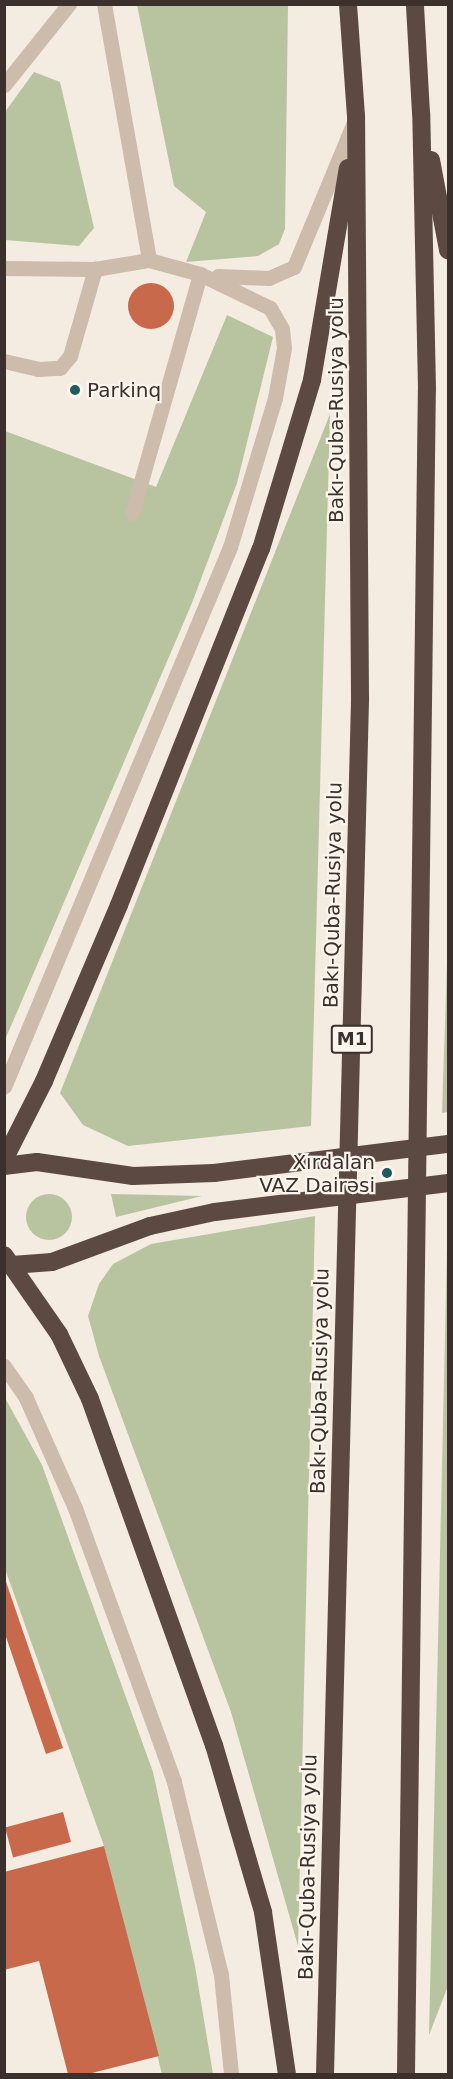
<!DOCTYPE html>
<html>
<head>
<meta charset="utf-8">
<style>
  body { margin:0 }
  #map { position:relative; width:453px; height:2079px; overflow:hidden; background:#f4ebe1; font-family:"DejaVu Sans",sans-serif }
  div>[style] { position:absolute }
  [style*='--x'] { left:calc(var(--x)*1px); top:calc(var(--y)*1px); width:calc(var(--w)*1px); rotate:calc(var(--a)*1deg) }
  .green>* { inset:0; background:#b8c4a0 }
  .round { border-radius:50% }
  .building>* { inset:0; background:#c8694b; transform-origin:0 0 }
  .minor>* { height:15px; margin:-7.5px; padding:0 7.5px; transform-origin:7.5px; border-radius:7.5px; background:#cdbbac }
  .highway>* { height:18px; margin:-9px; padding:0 9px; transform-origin:9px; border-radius:9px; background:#5c4a42 }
  .highway-bridge>* { height:18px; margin:-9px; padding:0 9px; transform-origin:9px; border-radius:9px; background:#5c4a42 }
  .dots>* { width:16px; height:16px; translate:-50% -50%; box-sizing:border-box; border:3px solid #fbf5ee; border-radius:50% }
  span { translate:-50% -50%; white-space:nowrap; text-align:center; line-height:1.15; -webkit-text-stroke:4.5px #fbf5ee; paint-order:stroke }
  .shield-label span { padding:2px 4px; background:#fbf5ee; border:2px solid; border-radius:4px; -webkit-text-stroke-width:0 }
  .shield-label { font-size:18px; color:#3b302b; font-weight:700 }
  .poi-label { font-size:20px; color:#3b302b }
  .left { translate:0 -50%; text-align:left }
  .right { translate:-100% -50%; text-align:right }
  .street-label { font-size:20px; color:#3b302b }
  .frame { position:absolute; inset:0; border:6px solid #3b302b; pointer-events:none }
</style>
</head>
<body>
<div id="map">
  <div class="green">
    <i style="clip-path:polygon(137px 5px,288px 5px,285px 229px,279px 244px,258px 256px,186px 262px,206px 212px,174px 186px)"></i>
    <i style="clip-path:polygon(34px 72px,60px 82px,94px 228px,79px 246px,5px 240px,5px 112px)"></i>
    <i style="clip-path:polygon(227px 315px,273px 337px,237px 483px,192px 603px,5px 1040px,5px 431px,156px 487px)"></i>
    <i style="clip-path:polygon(330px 414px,311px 1126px,128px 1146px,83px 1125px,60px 1093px)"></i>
    <i style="clip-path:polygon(448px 934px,448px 1112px,442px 1113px)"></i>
    <i style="clip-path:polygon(111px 1194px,202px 1196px,116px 1217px)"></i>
    <i class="round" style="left:26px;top:1194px;width:46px;height:46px"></i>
    <i style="clip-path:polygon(448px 1206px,448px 1986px,429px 2035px)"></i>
    <i style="clip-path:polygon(315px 1216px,298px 1946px,231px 1712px,99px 1356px,88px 1316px,99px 1284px,113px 1264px,151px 1244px)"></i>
    <i style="clip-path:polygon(4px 1396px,42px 1465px,153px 1772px,195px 1966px,213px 2074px,162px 2074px,104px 1846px,5px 1569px)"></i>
  </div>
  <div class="building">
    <i class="round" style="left:128px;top:283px;width:46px;height:46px"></i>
    <i style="clip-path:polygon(4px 1576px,63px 1748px,46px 1754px,4px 1631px)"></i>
    <i style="left:63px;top:1812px;width:31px;height:60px;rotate:75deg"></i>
    <i style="clip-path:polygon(104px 1846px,159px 2056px,88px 2074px,68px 2074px,39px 1961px,4px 1970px,4px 1872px)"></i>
  </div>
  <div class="minor">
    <i style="--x:104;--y:4;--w:260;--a:80"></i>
    <i style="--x:4;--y:85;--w:104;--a:-51.3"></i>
    <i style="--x:4;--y:268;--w:91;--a:0.6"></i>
    <i style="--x:95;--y:269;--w:55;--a:-9.5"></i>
    <i style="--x:149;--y:260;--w:53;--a:15.4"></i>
    <i style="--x:200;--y:274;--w:78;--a:25.9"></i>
    <i style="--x:270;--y:308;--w:24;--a:60"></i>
    <i style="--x:282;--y:329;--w:19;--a:84"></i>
    <i style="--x:284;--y:348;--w:51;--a:100.2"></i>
    <i style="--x:275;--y:398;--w:156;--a:106.8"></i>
    <i style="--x:230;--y:547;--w:585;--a:112.71"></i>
    <i style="--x:218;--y:276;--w:51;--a:2.2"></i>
    <i style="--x:269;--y:278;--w:27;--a:-24"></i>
    <i style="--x:294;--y:267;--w:157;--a:-67.5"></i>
    <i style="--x:4;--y:361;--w:35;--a:13"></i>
    <i style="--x:38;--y:369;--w:22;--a:-3"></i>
    <i style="--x:60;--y:368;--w:16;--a:-50"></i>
    <i style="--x:70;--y:356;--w:91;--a:-74"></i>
    <i style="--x:132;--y:513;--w:248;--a:-74.1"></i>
    <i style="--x:4;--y:1366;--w:39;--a:55"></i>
    <i style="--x:26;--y:1398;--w:120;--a:66"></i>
    <i style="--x:75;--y:1508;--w:291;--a:70.1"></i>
    <i style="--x:174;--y:1782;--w:199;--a:76.3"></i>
    <i style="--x:221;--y:1975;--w:100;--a:84.2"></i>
  </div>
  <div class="highway">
    <i style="--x:431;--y:160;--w:92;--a:79.3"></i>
    <i style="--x:4;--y:1160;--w:89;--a:-63.1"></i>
    <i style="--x:44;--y:1081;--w:191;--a:-66.9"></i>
    <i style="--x:119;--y:905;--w:383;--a:-68.3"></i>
    <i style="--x:261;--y:549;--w:177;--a:-73.2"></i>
    <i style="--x:312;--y:380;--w:215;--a:-80.4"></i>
    <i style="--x:4;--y:1166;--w:33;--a:-7"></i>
    <i style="--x:37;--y:1162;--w:97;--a:8.3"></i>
    <i style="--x:133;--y:1176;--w:81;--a:-2.1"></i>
    <i style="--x:4;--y:1255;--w:96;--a:55.2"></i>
    <i style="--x:59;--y:1334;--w:72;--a:64.5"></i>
    <i style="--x:90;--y:1399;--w:368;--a:70.3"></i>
    <i style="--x:214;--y:1745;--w:174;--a:73.6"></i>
    <i style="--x:263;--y:1912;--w:164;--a:81.6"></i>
    <i style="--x:12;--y:1265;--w:40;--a:-4.3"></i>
    <i style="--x:52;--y:1262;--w:104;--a:-20.2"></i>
    <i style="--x:150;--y:1226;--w:66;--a:-12.2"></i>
    <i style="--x:325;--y:2074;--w:1377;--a:-88.54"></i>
    <i style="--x:360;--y:697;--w:581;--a:-90.39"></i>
    <i style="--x:356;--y:116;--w:112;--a:-94.1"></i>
    <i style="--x:406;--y:2074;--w:1685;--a:-89.29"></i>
    <i style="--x:427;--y:389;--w:276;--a:-91.2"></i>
    <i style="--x:421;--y:113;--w:109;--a:-93.2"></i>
  </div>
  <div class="highway-bridge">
    <i style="--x:214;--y:1173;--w:236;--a:-7.1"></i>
    <i style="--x:215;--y:1212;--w:235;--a:-7.1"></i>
  </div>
  <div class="dots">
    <i style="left:75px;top:390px;background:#1f5a5e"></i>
    <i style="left:387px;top:1173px;background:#1f5a5e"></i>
  </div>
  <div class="shield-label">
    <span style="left:352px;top:1039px">M1</span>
  </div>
  <div class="poi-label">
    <span class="left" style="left:87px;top:390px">Parkinq</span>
    <span class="right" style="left:375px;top:1174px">Xırdalan<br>VAZ Dairəsi</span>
  </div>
  <div class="street-label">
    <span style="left:336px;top:410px;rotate:-90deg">Bakı-Quba-Rusiya yolu</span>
    <span style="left:333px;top:895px;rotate:-89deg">Bakı-Quba-Rusiya yolu</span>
    <span style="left:320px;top:1381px;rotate:-89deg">Bakı-Quba-Rusiya yolu</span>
    <span style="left:308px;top:1867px;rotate:-89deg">Bakı-Quba-Rusiya yolu</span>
  </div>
  <div class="frame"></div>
</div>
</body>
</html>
